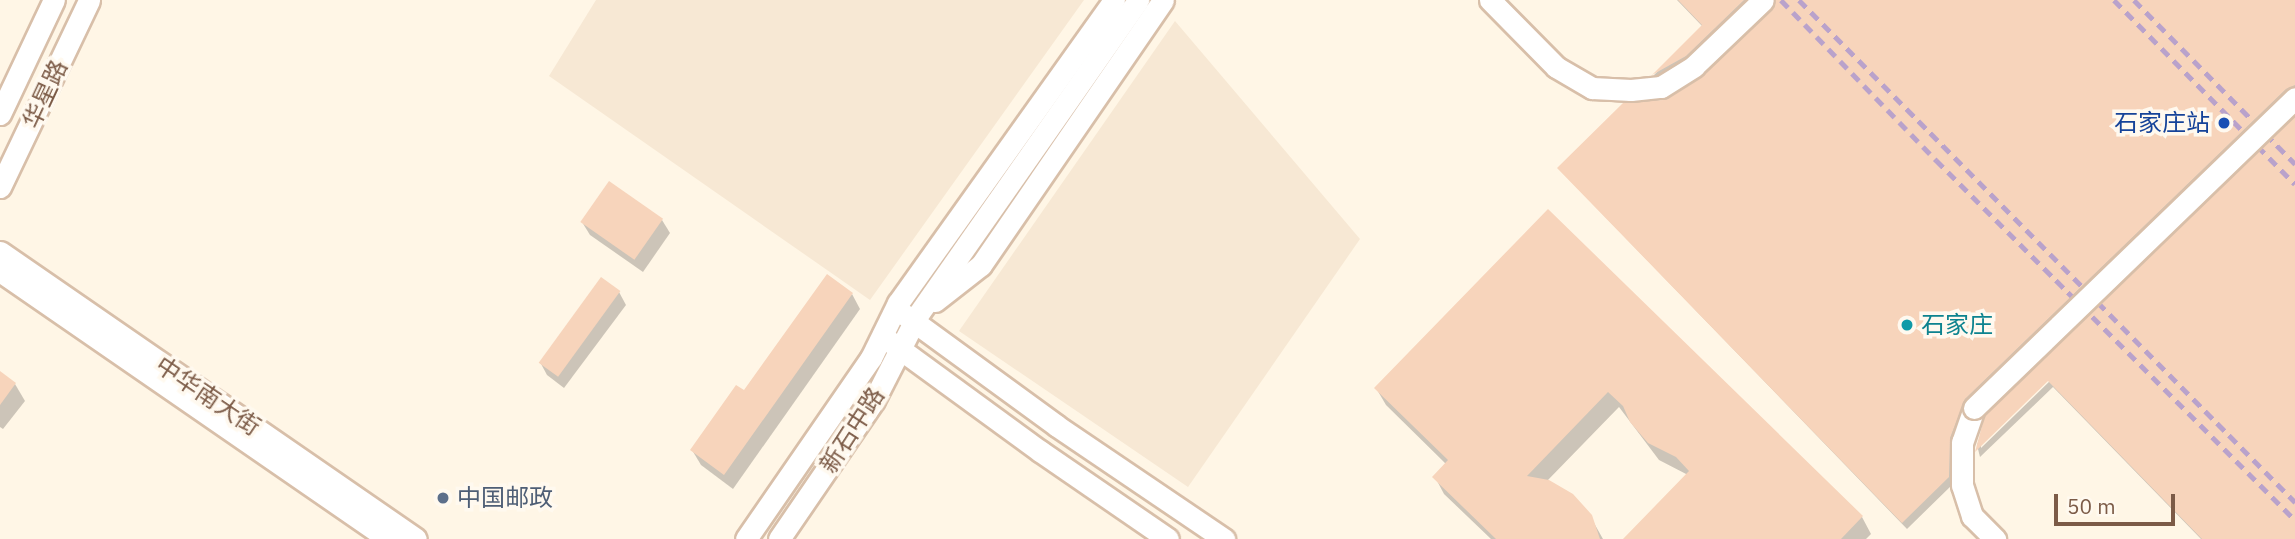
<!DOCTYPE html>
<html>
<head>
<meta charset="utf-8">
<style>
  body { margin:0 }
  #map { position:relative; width:2295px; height:539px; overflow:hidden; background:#fff6e6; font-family:"IBM Plex Sans","Noto Sans SC",sans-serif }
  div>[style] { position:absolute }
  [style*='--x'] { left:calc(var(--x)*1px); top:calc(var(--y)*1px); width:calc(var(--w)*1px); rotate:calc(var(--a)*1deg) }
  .residential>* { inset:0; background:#f7e8d4 }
  .shadow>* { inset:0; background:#0003 }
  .building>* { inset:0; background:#f7d4bb; transform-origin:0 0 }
  .roads { filter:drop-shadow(2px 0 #d8bfa9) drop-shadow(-2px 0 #d8bfa9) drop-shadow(0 2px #d8bfa9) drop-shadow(0 -2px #d8bfa9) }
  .secondary>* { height:21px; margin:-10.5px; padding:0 10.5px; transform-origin:10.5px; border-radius:10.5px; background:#fff }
  .rail>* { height:5px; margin-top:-2.5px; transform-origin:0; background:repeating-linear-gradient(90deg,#b9a2cb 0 10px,transparent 0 17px) }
  .bridges { filter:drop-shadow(2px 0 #d8bfa9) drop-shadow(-2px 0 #d8bfa9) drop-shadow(0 2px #d8bfa9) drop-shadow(0 -2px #d8bfa9) }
  .secondary-bridge>* { height:21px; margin:-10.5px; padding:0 10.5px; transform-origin:10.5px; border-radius:10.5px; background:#fff }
  .dots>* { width:19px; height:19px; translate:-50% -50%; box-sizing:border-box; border:4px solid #fff9ef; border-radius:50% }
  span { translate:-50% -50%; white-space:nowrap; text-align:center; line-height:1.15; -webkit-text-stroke:7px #fff9ef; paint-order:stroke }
  .street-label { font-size:24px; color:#7c5b47 }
  .transit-label { font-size:24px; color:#164399 }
  .right { translate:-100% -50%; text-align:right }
  .culture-label { font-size:24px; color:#0d838f }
  .left { translate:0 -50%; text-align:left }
  .service-label { font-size:24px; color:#4e5e75 }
  .scale { position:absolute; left:2054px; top:494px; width:121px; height:32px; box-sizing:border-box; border:4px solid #7c5b47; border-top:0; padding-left:9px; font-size:21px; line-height:24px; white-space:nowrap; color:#7c5b47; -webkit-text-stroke:5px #fff9ef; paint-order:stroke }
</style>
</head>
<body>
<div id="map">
  <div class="residential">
    <i style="clip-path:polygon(596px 0,1084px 0,870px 300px,549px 76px)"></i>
    <i style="clip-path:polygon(1175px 21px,1360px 239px,1188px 487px,959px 331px)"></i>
  </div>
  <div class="shadow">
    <i style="clip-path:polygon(1677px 0,1755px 0,1690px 63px,1657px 81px,1654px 75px,1703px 27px)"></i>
    <i style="clip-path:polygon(1777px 0,2295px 0,2295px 93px,1968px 406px,1952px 485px,1907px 529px,1559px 169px,1704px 77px,1773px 11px)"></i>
    <i style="clip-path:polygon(evenodd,2295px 119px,2295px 539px,2201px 539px,2053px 387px,1980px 457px,1977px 445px,1987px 416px,2295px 119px,2053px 373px,2055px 376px,1981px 448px,1981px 443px,2053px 373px)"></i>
    <i style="clip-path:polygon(609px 184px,662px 220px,670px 233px,643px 272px,590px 235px,582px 222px)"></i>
    <i style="clip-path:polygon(1548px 212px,1862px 517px,1871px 534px,1866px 539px,1626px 539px,1688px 475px,1659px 460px,1619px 407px,1547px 481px,1590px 516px,1603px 539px,1491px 539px,1444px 494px,1435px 477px,1447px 465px,1386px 405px,1376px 388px)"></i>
    <i style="clip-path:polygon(619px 292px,626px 305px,564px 388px,547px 375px,540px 362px)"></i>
    <i style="clip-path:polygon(852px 294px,860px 309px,733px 489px,701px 465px,692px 450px)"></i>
    <i style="clip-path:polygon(0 373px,15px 384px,25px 401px,3px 429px,0 427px)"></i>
  </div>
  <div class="building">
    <i style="clip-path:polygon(1678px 0,1744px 0,1686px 56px,1652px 75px,1702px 25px)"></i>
    <i style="clip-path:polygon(1776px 0,2295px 0,2295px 85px,2286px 89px,1965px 399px,1950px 438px,1949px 477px,1902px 523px,1557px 168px,1623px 103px,1663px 100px,1701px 77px,1772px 9px)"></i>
    <i style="clip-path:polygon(2295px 116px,2295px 539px,2202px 539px,2048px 381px,1975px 452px,1985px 415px)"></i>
    <i style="left:609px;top:181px;width:66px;height:50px;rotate:35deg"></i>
    <i style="clip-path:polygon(1548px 209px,1863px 516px,1841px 539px,1623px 539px,1689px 471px,1676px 457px,1648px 443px,1630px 422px,1623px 406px,1608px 392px,1527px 476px,1549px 480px,1573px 494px,1592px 515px,1600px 539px,1496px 539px,1432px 477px,1448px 460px,1374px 388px)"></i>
    <i style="clip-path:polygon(827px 274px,853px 293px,724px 475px,690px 450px,736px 385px,744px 390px)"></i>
    <i style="left:601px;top:277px;width:24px;height:106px;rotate:36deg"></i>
    <i style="clip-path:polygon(0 371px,16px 383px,0 405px)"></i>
  </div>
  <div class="roads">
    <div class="secondary">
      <i style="--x:1490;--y:0;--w:94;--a:45.4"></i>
      <i style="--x:1556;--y:67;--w:42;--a:30.3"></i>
      <i style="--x:1592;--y:88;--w:39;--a:3"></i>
      <i style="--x:1631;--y:90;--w:30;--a:-6"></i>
      <i style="--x:1661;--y:87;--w:39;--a:-32"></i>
      <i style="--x:1694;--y:66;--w:95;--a:-43.7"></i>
      <i style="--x:0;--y:114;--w:126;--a:-64.7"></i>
      <i style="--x:0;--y:187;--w:207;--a:-64.5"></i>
      <i style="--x:0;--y:252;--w:505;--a:34.6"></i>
      <i style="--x:0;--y:271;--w:472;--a:34.6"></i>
      <i style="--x:935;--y:301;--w:58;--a:-38"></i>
      <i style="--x:981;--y:265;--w:321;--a:-55.5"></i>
      <i style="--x:905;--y:315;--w:188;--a:36.1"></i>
      <i style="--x:1057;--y:426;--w:202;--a:34.1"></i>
      <i style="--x:889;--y:341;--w:187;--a:36.1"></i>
      <i style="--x:1040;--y:451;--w:155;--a:34.5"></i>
      <i style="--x:1974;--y:408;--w:36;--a:109"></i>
      <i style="--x:1962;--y:442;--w:43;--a:90"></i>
      <i style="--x:1962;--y:485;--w:33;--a:72"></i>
      <i style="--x:1972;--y:516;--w:33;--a:45"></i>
      <i style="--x:746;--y:539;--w:220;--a:-55.4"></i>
      <i style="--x:871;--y:358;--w:61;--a:-63.9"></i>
      <i style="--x:898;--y:303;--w:372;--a:-54.5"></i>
      <i style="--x:779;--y:539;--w:168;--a:-55.6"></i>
      <i style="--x:874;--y:400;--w:94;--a:-62.9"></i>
      <i style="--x:917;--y:316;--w:386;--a:-55"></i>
    </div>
  </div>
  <div class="rail">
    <i style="--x:1781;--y:0;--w:223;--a:45.9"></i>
    <i style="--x:1936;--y:160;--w:508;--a:45.08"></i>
    <i style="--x:1799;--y:0;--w:706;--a:45.34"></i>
    <i style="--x:2114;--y:0;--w:258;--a:45.5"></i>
    <i style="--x:2134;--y:0;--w:230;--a:45.5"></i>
  </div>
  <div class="bridges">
    <div class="secondary-bridge">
      <i style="--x:1974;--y:408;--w:446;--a:-44"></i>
    </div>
  </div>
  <div class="dots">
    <i style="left:2224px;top:123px;background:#1a4fb4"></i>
    <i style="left:1907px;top:325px;background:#0f9aa8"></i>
    <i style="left:443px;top:498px;background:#5c6f8a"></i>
  </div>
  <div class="street-label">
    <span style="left:45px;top:94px;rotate:-65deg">华星路</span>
    <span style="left:208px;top:396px;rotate:34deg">中华南大街</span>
    <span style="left:852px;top:430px;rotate:-57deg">新石中路</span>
  </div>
  <div class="transit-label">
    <span class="right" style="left:2210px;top:123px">石家庄站</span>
  </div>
  <div class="culture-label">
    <span class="left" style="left:1921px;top:325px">石家庄</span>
  </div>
  <div class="service-label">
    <span class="left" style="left:457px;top:498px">中国邮政</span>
  </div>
  <div class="scale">50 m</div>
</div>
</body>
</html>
